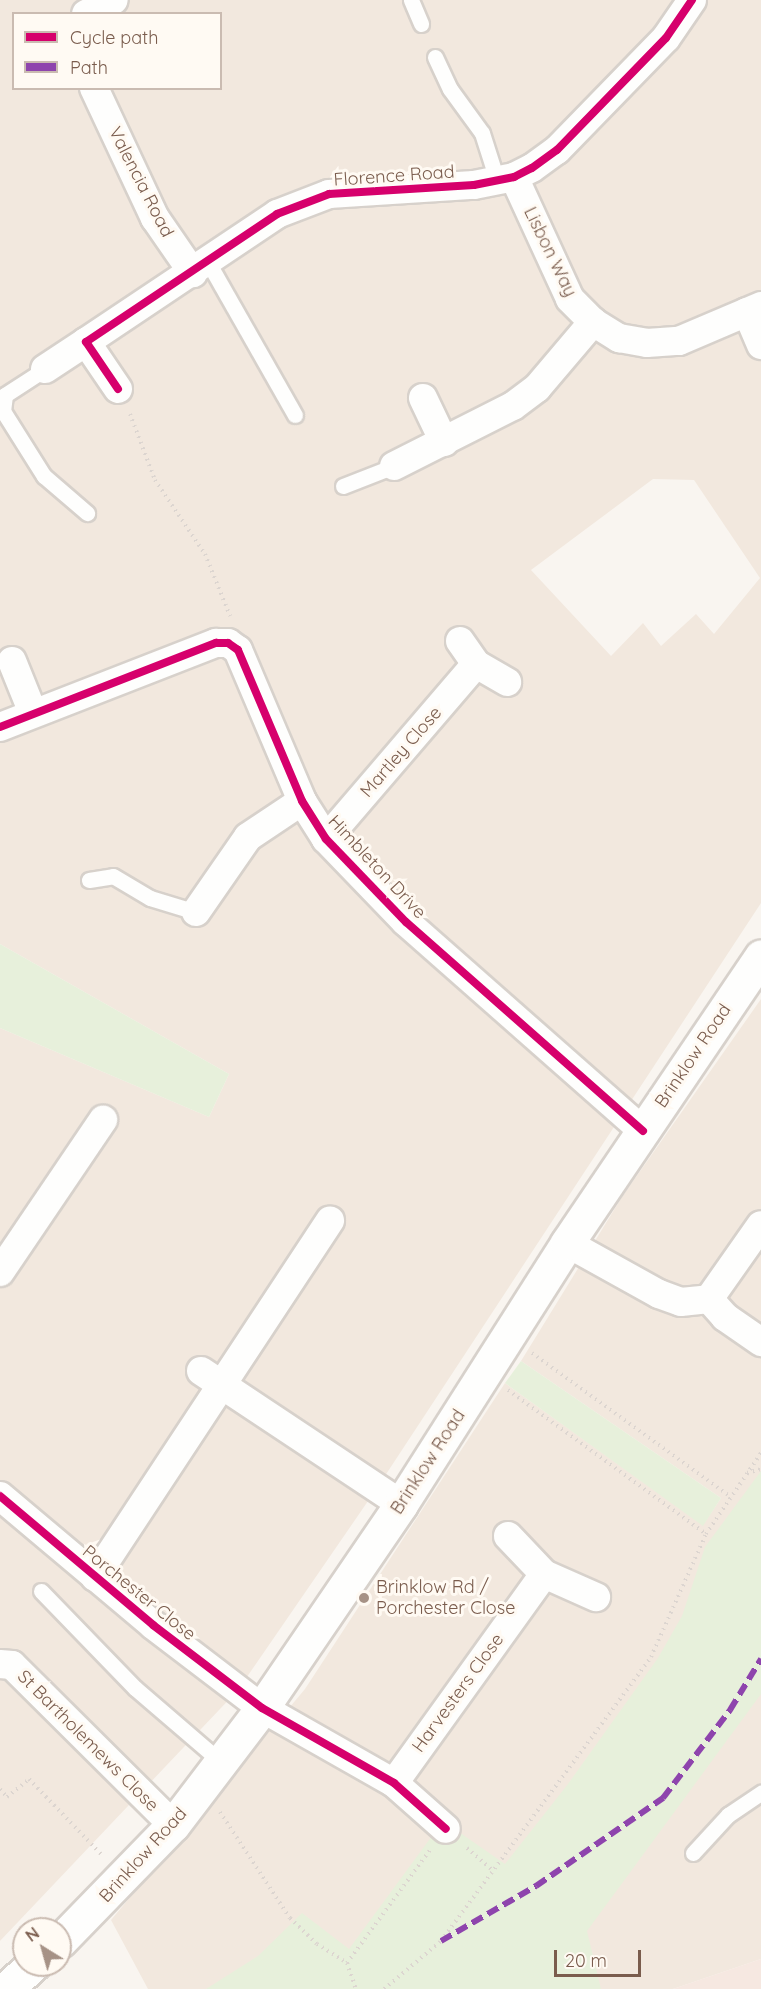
<!DOCTYPE html>
<html>
<head>
<meta charset="utf-8">
<style>
  body { margin:0 }
  #map { position:relative; width:761px; height:1989px; overflow:hidden; background:#f9f5f0; font-family:Quicksand,sans-serif }
  div>[style] { position:absolute }
  [style*='--x'] { left:calc(var(--x)*1px); top:calc(var(--y)*1px); width:calc(var(--w)*1px); rotate:calc(var(--a)*1deg) }
  .residential>* { inset:0; background:#f2e8de }
  .commercial>* { inset:0; background:#f6e8e1 }
  .green>* { inset:0; background:#e7f0db }
  .path>* { height:4px; margin-top:-2px; transform-origin:0; background:repeating-linear-gradient(90deg,#dcd5d0 0 1.5px,transparent 0 6px) }
  .roads { filter:drop-shadow(2px 0 #d7d1cb) drop-shadow(-2px 0 #d7d1cb) drop-shadow(0 2px #d7d1cb) drop-shadow(0 -2px #d7d1cb) }
  .service>* { height:15px; margin:-7.5px; padding:0 7.5px; transform-origin:7.5px; border-radius:7.5px; background:#fefefd }
  .minor>* { height:28px; margin:-14px; padding:0 14px; transform-origin:14px; border-radius:14px; background:#fefefd }
  .secondary>* { height:33px; margin:-16.5px; padding:0 16.5px; transform-origin:16.5px; border-radius:16.5px; background:#fefefd }
  .quiet>* { height:6px; margin-top:-3px; transform-origin:0; background:repeating-linear-gradient(90deg,#8e44ad 0 12px,transparent 0 18px) }
  .cycleway>* { height:8px; margin:-4px; padding:0 4px; transform-origin:4px; border-radius:4px; background:#d6006c }
  .dots>* { width:16px; height:16px; translate:-50% -50%; box-sizing:border-box; border:3px solid #fffaf3; border-radius:50% }
  span { translate:-50% -50%; white-space:nowrap; text-align:center; line-height:1.15; -webkit-text-stroke:6px #fffaf3; paint-order:stroke }
  .street-label { font-size:18px; color:#7a5c4d }
  .poi-label { font-size:18px; color:#7a5c4d }
  .left { translate:0 -50%; text-align:left }
  .legend { position:absolute; left:12px; top:12px; width:210px; height:78px; box-sizing:border-box; background:#fffaf3; border:2px solid #cabbb1; margin:0; padding:8px 10px; list-style:none; font-size:18px; color:#7a5c4d }
  .legend li { display:flex; align-items:center; gap:12px; height:30px }
  .legend b { width:30px; border:2px solid #cabbb1 }
  .north { position:absolute; left:12px; top:1917px; width:60px; height:60px; box-sizing:border-box; background:#fffaf3; border:2px solid #cabbb1; border-radius:50%; rotate:323deg; font-size:16px; font-weight:700; line-height:24px; text-align:center; color:#7a5c4d }
  .north::after { content:''; display:block; margin:auto; width:21px; height:27px; background:#a69286; clip-path:polygon(50% 0,100% 100%,50% 72%,0 100%) }
  .scale { position:absolute; left:554px; top:1950px; width:87px; height:27px; box-sizing:border-box; border:3px solid #7a5c4d; border-top:0; padding-left:8px; font-size:18px; line-height:21px; white-space:nowrap; color:#7a5c4d; -webkit-text-stroke:4px #fffaf3; paint-order:stroke }
</style>
</head>
<body>
<div id="map">
  <div class="residential">
    <i style="clip-path:polygon(evenodd,0 0,761px 0,761px 903px,377px 1488px,238px 1690px,0 1941px,0 1028px,209px 1117px,229px 1074px,0 944px,0 0,14px 14px,220px 14px,220px 88px,14px 88px,14px 14px,0 0,653px 479px,694px 480px,760px 578px,714px 634px,696px 614px,661px 646px,643px 623px,611px 656px,531px 570px,653px 479px)"></i>
    <i style="clip-path:polygon(761px 999px,761px 1959px,673px 1989px,148px 1989px,111px 1920px,305px 1689px,505px 1383px,703px 1525px,721px 1498px,521px 1361px,622px 1197px)"></i>
  </div>
  <div class="commercial">
    <i style="clip-path:polygon(761px 1959px,761px 1989px,673px 1989px)"></i>
  </div>
  <div class="green">
    <i style="clip-path:polygon(0 944px,229px 1074px,209px 1117px,0 1028px)"></i>
    <i style="clip-path:polygon(521px 1361px,721px 1498px,703px 1526px,505px 1383px)"></i>
    <i style="clip-path:polygon(761px 1471px,761px 1694px,587px 1931px,601px 1989px,206px 1989px,258px 1956px,302px 1913px,349px 1949px,443px 1821px,505px 1864px,568px 1784px,658px 1658px,682px 1616px,705px 1547px)"></i>
  </div>
  <div class="path">
    <i style="--x:130;--y:414;--w:71;--a:69.3"></i>
    <i style="--x:155;--y:480;--w:89;--a:56"></i>
    <i style="--x:205;--y:554;--w:67;--a:68"></i>
    <i style="--x:532;--y:1353;--w:246;--a:35.9"></i>
    <i style="--x:508;--y:1390;--w:245;--a:36"></i>
    <i style="--x:747;--y:1473;--w:15;--a:-16"></i>
    <i style="--x:0;--y:1789;--w:11;--a:49"></i>
    <i style="--x:7;--y:1797;--w:28;--a:-39"></i>
    <i style="--x:29;--y:1779;--w:104;--a:46.2"></i>
    <i style="--x:220;--y:1812;--w:127;--a:56.6"></i>
    <i style="--x:290;--y:1918;--w:37;--a:44"></i>
    <i style="--x:317;--y:1944;--w:36;--a:32"></i>
    <i style="--x:347;--y:1963;--w:28;--a:71"></i>
    <i style="--x:467;--y:1848;--w:33;--a:41"></i>
    <i style="--x:347;--y:1963;--w:140;--a:-53.7"></i>
    <i style="--x:384;--y:1989;--w:75;--a:-40.1"></i>
    <i style="--x:441;--y:1941;--w:353;--a:-53.5"></i>
    <i style="--x:651;--y:1657;--w:135;--a:-65.9"></i>
    <i style="--x:706;--y:1534;--w:98;--a:-55.8"></i>
  </div>
  <div class="roads">
    <div class="service">
      <i style="--x:411;--y:0;--w:26;--a:67"></i>
      <i style="--x:435;--y:57;--w:35;--a:65"></i>
      <i style="--x:450;--y:89;--w:54;--a:54"></i>
      <i style="--x:482;--y:133;--w:49;--a:72.3"></i>
      <i style="--x:208;--y:262;--w:176;--a:60.4"></i>
      <i style="--x:45;--y:369;--w:48;--a:147"></i>
      <i style="--x:5;--y:395;--w:16;--a:97"></i>
      <i style="--x:3;--y:411;--w:77;--a:57.8"></i>
      <i style="--x:44;--y:476;--w:57;--a:40.7"></i>
      <i style="--x:343;--y:486;--w:55;--a:-21.4"></i>
      <i style="--x:89;--y:880;--w:24;--a:-9"></i>
      <i style="--x:113;--y:876;--w:43;--a:30.7"></i>
      <i style="--x:150;--y:898;--w:48;--a:16.9"></i>
      <i style="--x:41;--y:1591;--w:135;--a:45.9"></i>
      <i style="--x:135;--y:1688;--w:113;--a:40.7"></i>
      <i style="--x:693;--y:1853;--w:52;--a:-47.4"></i>
      <i style="--x:728;--y:1815;--w:40;--a:-34"></i>
    </div>
    <div class="minor">
      <i style="--x:86;--y:14;--w:31;--a:-27"></i>
      <i style="--x:94;--y:88;--w:144;--a:64.9"></i>
      <i style="--x:155;--y:218;--w:67;--a:55.4"></i>
      <i style="--x:514;--y:177;--w:134;--a:65.3"></i>
      <i style="--x:570;--y:299;--w:33;--a:45"></i>
      <i style="--x:747;--y:312;--w:36;--a:67"></i>
      <i style="--x:45;--y:369;--w:49;--a:-33.4"></i>
      <i style="--x:118;--y:389;--w:57;--a:-124.2"></i>
      <i style="--x:86;--y:342;--w:230;--a:-33.8"></i>
      <i style="--x:277;--y:214;--w:56;--a:-21"></i>
      <i style="--x:329;--y:194;--w:145;--a:-3.6"></i>
      <i style="--x:474;--y:185;--w:41;--a:-11.3"></i>
      <i style="--x:514;--y:177;--w:20;--a:-27"></i>
      <i style="--x:532;--y:168;--w:31;--a:-36"></i>
      <i style="--x:557;--y:150;--w:156;--a:-45.8"></i>
      <i style="--x:666;--y:38;--w:46;--a:-55.6"></i>
      <i style="--x:423;--y:398;--w:49;--a:64.5"></i>
      <i style="--x:394;--y:466;--w:133;--a:-26.8"></i>
      <i style="--x:513;--y:406;--w:30;--a:-37"></i>
      <i style="--x:537;--y:388;--w:87;--a:-49.7"></i>
      <i style="--x:593;--y:322;--w:31;--a:32"></i>
      <i style="--x:619;--y:338;--w:28;--a:10"></i>
      <i style="--x:647;--y:343;--w:32;--a:-4"></i>
      <i style="--x:679;--y:341;--w:89;--a:-23.1"></i>
      <i style="--x:460;--y:641;--w:28;--a:55"></i>
      <i style="--x:476;--y:664;--w:36;--a:30"></i>
      <i style="--x:12;--y:661;--w:56;--a:68"></i>
      <i style="--x:0;--y:727;--w:232;--a:-21.3"></i>
      <i style="--x:216;--y:643;--w:12;--a:0"></i>
      <i style="--x:228;--y:643;--w:12;--a:35"></i>
      <i style="--x:238;--y:650;--w:164;--a:67"></i>
      <i style="--x:302;--y:801;--w:45;--a:57.7"></i>
      <i style="--x:326;--y:839;--w:115;--a:46.1"></i>
      <i style="--x:406;--y:922;--w:316;--a:41.4"></i>
      <i style="--x:326;--y:839;--w:230;--a:-49.4"></i>
      <i style="--x:196;--y:912;--w:91;--a:-55.3"></i>
      <i style="--x:248;--y:837;--w:65;--a:-33.7"></i>
      <i style="--x:567;--y:1243;--w:105;--a:29"></i>
      <i style="--x:659;--y:1294;--w:23;--a:20"></i>
      <i style="--x:681;--y:1302;--w:28;--a:-6"></i>
      <i style="--x:709;--y:1299;--w:24;--a:48"></i>
      <i style="--x:725;--y:1317;--w:44;--a:34.8"></i>
      <i style="--x:0;--y:1272;--w:184;--a:-55.9"></i>
      <i style="--x:709;--y:1299;--w:90;--a:-54.9"></i>
      <i style="--x:201;--y:1371;--w:240;--a:33.6"></i>
      <i style="--x:0;--y:1496;--w:200;--a:40.1"></i>
      <i style="--x:153;--y:1625;--w:137;--a:37.3"></i>
      <i style="--x:262;--y:1708;--w:152;--a:29.6"></i>
      <i style="--x:394;--y:1783;--w:69;--a:41.5"></i>
      <i style="--x:508;--y:1536;--w:52;--a:46.5"></i>
      <i style="--x:544;--y:1574;--w:57;--a:23.9"></i>
      <i style="--x:95;--y:1577;--w:427;--a:-56.6"></i>
      <i style="--x:0;--y:1664;--w:12;--a:5"></i>
      <i style="--x:12;--y:1665;--w:227;--a:44.8"></i>
      <i style="--x:394;--y:1783;--w:257;--a:-54.3"></i>
    </div>
    <div class="secondary">
      <i style="--x:60;--y:1941;--w:162;--a:-45.8"></i>
      <i style="--x:173;--y:1825;--w:147;--a:-52.7"></i>
      <i style="--x:262;--y:1708;--w:247;--a:-55.7"></i>
      <i style="--x:401;--y:1504;--w:309;--a:-57.5"></i>
      <i style="--x:567;--y:1243;--w:346;--a:-55.9"></i>
      <i style="--x:6;--y:1989;--w:36;--a:-42"></i>
    </div>
  </div>
  <div class="quiet">
    <i style="--x:441;--y:1941;--w:110;--a:-30.1"></i>
    <i style="--x:536;--y:1886;--w:155;--a:-34.7"></i>
    <i style="--x:663;--y:1798;--w:111;--a:-52.7"></i>
    <i style="--x:730;--y:1710;--w:60;--a:-58.7"></i>
  </div>
  <div class="cycleway">
    <i style="--x:118;--y:389;--w:57;--a:-124.2"></i>
    <i style="--x:86;--y:342;--w:230;--a:-33.8"></i>
    <i style="--x:277;--y:214;--w:56;--a:-21"></i>
    <i style="--x:329;--y:194;--w:145;--a:-3.6"></i>
    <i style="--x:474;--y:185;--w:41;--a:-11.3"></i>
    <i style="--x:514;--y:177;--w:20;--a:-27"></i>
    <i style="--x:532;--y:168;--w:31;--a:-36"></i>
    <i style="--x:557;--y:150;--w:156;--a:-45.8"></i>
    <i style="--x:666;--y:38;--w:46;--a:-55.6"></i>
    <i style="--x:0;--y:727;--w:232;--a:-21.3"></i>
    <i style="--x:216;--y:643;--w:12;--a:0"></i>
    <i style="--x:228;--y:643;--w:12;--a:35"></i>
    <i style="--x:238;--y:650;--w:164;--a:67"></i>
    <i style="--x:302;--y:801;--w:45;--a:57.7"></i>
    <i style="--x:326;--y:839;--w:115;--a:46.1"></i>
    <i style="--x:406;--y:922;--w:316;--a:41.4"></i>
    <i style="--x:0;--y:1496;--w:200;--a:40.1"></i>
    <i style="--x:153;--y:1625;--w:137;--a:37.3"></i>
    <i style="--x:262;--y:1708;--w:152;--a:29.6"></i>
    <i style="--x:394;--y:1783;--w:69;--a:41.5"></i>
  </div>
  <div class="dots">
    <i style="left:364px;top:1598px;background:#a69286"></i>
  </div>
  <div class="street-label">
    <span style="left:394px;top:176px;rotate:-4deg">Florence Road</span>
    <span style="left:141px;top:182px;rotate:63deg">Valencia Road</span>
    <span style="left:550px;top:252px;rotate:64deg">Lisbon Way</span>
    <span style="left:401px;top:752px;rotate:-49deg">Martley Close</span>
    <span style="left:377px;top:867px;rotate:47deg">Himbleton Drive</span>
    <span style="left:693px;top:1056px;rotate:-56deg">Brinklow Road</span>
    <span style="left:428px;top:1462px;rotate:-57deg">Brinklow Road</span>
    <span style="left:139px;top:1593px;rotate:39deg">Porchester Close</span>
    <span style="left:458px;top:1693px;rotate:-54deg">Harvesters Close</span>
    <span style="left:88px;top:1741px;rotate:45deg">St Bartholemews Close</span>
    <span style="left:143px;top:1855px;rotate:-48deg">Brinklow Road</span>
  </div>
  <div class="poi-label">
    <span class="left" style="left:376px;top:1598px">Brinklow Rd /<br>Porchester Close</span>
  </div>
  <ul class="legend">
  <li><b style="height:8px;background:#d6006c"></b>Cycle path</li>
  <li><b style="height:8px;background:#8e44ad"></b>Path</li>
  </ul>
  <div class="north">N</div>
  <div class="scale">20 m</div>
</div>
</body>
</html>
